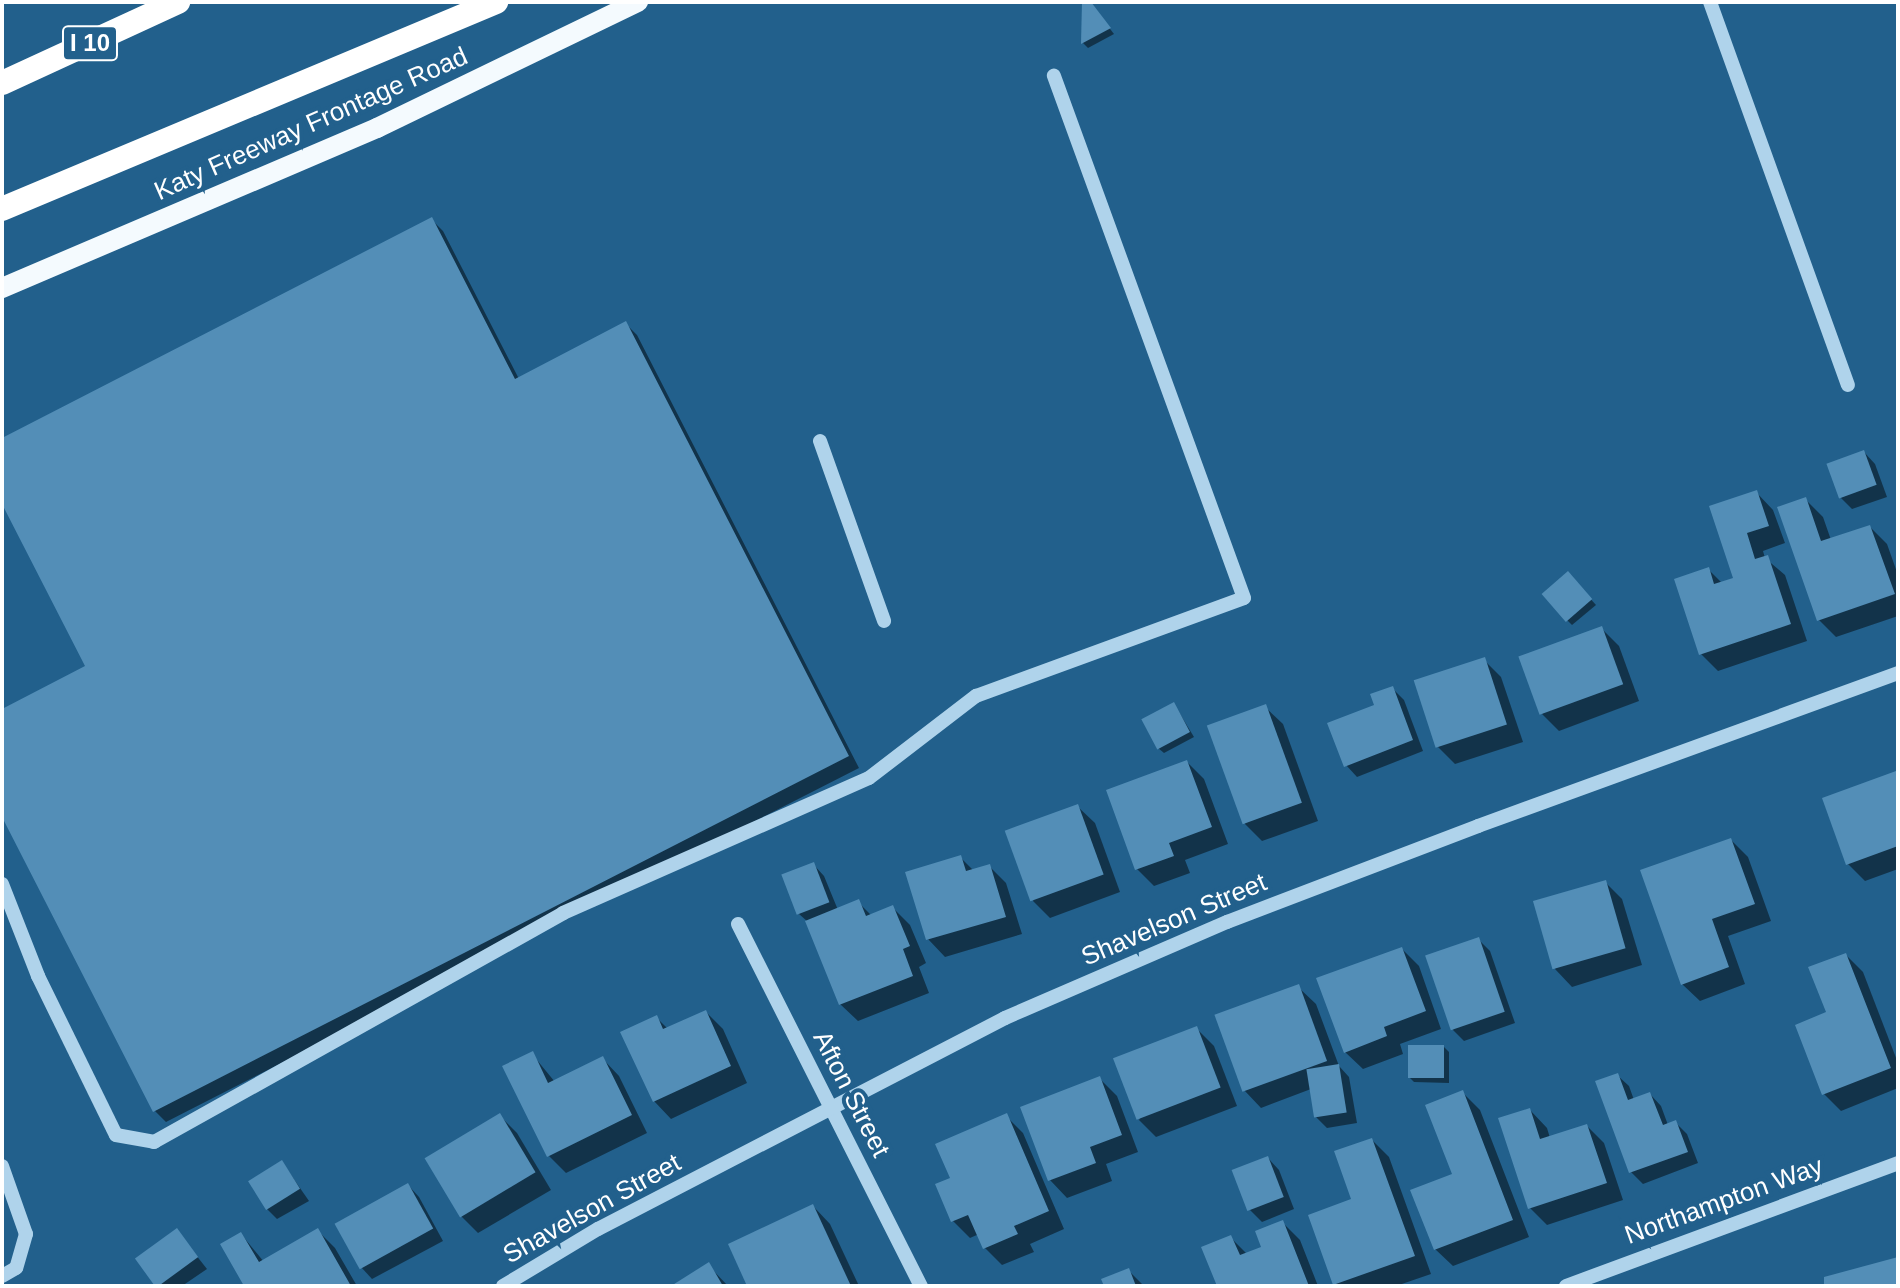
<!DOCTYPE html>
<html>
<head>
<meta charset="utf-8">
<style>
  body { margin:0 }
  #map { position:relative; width:1900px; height:1288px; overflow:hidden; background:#22608c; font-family:Helvetica,sans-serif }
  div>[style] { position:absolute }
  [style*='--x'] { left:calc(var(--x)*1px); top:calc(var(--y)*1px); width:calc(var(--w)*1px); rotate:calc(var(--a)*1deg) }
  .shadow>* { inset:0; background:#0007 }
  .building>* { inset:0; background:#538eb7; transform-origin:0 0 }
  .minor>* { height:14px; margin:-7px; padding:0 7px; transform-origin:7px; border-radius:7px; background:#afd3eb }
  .major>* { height:20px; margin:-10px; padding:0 10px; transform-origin:10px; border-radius:10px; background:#f4fafe }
  .highway>* { height:24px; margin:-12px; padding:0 12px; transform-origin:12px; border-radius:12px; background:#fff }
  span { translate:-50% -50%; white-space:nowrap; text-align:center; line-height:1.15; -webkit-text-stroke:8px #22608c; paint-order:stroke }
  .shield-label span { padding:2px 6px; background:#22608c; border:2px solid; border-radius:6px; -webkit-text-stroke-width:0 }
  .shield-label { font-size:24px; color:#fff; font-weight:700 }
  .street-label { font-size:26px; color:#fff }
  .frame { position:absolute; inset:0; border:4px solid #fff; pointer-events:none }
</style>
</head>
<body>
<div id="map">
  <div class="shadow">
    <i style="clip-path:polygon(1084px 2px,1089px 2px,1114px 34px,1088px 48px,1083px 43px)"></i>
    <i style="clip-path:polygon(432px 220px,443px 231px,519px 379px,626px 324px,637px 335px,859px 768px,166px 1122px,155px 1111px,2px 813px,2px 711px,88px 667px,2px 500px,2px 440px)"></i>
    <i style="clip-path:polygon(1864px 452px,1875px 464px,1887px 497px,1852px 509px,1841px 498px)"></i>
    <i style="clip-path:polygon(1756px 492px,1773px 510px,1785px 543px,1763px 551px,1765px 558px,1785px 575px,1807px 641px,1718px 671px,1701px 654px,1708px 569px,1722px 583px,1735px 579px)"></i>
    <i style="clip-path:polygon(1805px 499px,1823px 517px,1831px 540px,1870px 527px,1887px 544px,1898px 575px,1898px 616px,1836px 637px,1819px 620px)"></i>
    <i style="clip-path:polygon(1568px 574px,1596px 605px,1572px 625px,1567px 620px)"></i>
    <i style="clip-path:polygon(1602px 629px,1619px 646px,1639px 701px,1559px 731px,1542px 714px)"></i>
    <i style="clip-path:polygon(1484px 660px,1501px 677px,1523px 742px,1455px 764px,1438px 747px)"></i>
    <i style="clip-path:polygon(1392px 688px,1404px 700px,1423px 751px,1357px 777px,1346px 765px,1377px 706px)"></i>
    <i style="clip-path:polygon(1174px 704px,1194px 737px,1164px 753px,1158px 748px)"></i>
    <i style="clip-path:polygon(1265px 707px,1283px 724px,1318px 821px,1262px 841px,1245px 824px)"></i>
    <i style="clip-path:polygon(1187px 762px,1204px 779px,1228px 844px,1185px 860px,1190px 873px,1154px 886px,1137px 869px)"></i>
    <i style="clip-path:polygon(1896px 773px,1898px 869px,1865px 881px,1848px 864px)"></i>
    <i style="clip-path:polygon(1077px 806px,1095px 823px,1120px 892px,1050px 918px,1033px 901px)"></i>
    <i style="clip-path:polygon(1731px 840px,1748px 857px,1771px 921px,1728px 936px,1745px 984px,1700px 1001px,1682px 984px)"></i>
    <i style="clip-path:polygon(960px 857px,974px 871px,989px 866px,1006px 883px,1022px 934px,945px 957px,928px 939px)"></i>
    <i style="clip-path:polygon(813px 864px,824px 876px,838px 910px,858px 902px,872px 916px,893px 908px,910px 925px,926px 963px,919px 967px,929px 993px,858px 1021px,840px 1004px,808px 922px,799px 914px)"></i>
    <i style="clip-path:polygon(1605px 882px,1622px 899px,1642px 965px,1572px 987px,1555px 969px)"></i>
    <i style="clip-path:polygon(1478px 939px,1490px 951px,1515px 1023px,1464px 1041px,1453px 1030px)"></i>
    <i style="clip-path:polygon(1402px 949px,1419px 966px,1441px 1029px,1400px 1044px,1403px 1054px,1363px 1069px,1345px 1052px)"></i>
    <i style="clip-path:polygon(1846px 955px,1863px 972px,1898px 1063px,1898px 1088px,1841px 1111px,1824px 1094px)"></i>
    <i style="clip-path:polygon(1298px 987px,1316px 1004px,1339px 1066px,1349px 1077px,1357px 1123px,1327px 1128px,1316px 1117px,1311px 1089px,1261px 1108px,1244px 1090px)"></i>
    <i style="clip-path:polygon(706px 1012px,723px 1029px,747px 1083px,671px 1119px,654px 1101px,656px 1017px,668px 1029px)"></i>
    <i style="clip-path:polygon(1197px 1029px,1214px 1046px,1237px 1106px,1156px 1137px,1139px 1120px)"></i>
    <i style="clip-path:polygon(1444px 1047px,1449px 1052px,1449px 1083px,1414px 1082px,1409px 1077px)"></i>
    <i style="clip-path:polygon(532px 1054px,555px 1082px,602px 1058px,619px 1076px,647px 1133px,566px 1173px,549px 1156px)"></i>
    <i style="clip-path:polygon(1617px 1075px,1629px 1086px,1634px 1100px,1650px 1094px,1661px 1106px,1668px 1125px,1675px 1122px,1687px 1134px,1698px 1163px,1643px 1184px,1631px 1172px,1597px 1082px)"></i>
    <i style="clip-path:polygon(1100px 1079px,1117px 1096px,1138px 1152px,1106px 1164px,1112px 1181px,1067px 1198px,1050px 1180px,1022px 1108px)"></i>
    <i style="clip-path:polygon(1463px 1093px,1480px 1110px,1529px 1237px,1453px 1266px,1435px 1249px,1454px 1175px)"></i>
    <i style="clip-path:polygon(1530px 1110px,1547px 1128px,1550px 1138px,1587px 1126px,1604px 1143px,1623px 1200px,1547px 1225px,1530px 1208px)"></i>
    <i style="clip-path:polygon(500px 1116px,517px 1133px,551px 1190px,478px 1233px,461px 1216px)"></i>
    <i style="clip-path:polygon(1006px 1116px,1023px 1133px,1064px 1229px,1030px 1244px,1034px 1252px,1002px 1265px,985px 1248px,979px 1234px,970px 1238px,953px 1221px,952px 1179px)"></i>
    <i style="clip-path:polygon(1372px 1140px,1389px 1157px,1431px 1274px,1396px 1286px,1337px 1286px,1310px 1216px,1353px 1200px)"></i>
    <i style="clip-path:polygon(1268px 1158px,1279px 1170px,1294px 1209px,1262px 1222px,1250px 1210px)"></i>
    <i style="clip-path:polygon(282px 1162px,309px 1201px,277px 1219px,266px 1208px)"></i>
    <i style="clip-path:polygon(408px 1185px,419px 1197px,443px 1241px,372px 1279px,361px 1267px,337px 1223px)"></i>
    <i style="clip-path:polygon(813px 1206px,830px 1224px,859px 1286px,749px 1286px)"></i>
    <i style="clip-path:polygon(1283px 1223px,1300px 1240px,1318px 1286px,1219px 1286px,1231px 1238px,1247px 1254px,1264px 1248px)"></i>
    <i style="clip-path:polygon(177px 1231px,207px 1269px,182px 1286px,156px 1286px,137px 1258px)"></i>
    <i style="clip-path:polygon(318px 1231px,335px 1248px,357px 1286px,246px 1286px,241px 1234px,264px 1262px)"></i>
    <i style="clip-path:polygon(708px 1265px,728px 1286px,675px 1286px)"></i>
    <i style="clip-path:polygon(1128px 1270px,1144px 1286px,1106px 1286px)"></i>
  </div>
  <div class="building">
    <i style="clip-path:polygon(1082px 2px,1091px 2px,1111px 28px,1081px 44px)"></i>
    <i style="clip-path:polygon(432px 217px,515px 379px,626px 321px,849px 756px,153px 1112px,2px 817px,2px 709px,85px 666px,2px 504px,2px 438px)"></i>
    <i style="left:1864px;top:450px;width:37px;height:40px;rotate:70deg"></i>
    <i style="clip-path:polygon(1757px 490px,1769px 526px,1747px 533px,1755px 559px,1768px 555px,1791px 624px,1699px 655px,1674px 579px,1709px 567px,1714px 584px,1733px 578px,1709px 506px)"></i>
    <i style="clip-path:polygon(1806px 497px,1821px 541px,1870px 525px,1895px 594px,1817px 621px,1777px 507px)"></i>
    <i style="left:1568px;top:571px;width:37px;height:35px;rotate:49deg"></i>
    <i style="left:1602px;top:626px;width:62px;height:89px;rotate:70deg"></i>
    <i style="left:1485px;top:657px;width:71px;height:75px;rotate:72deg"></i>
    <i style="clip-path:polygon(1393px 686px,1413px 740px,1344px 767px,1327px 723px,1374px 705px,1370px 694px)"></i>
    <i style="left:1174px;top:702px;width:34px;height:37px;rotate:62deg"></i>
    <i style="left:1266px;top:704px;width:105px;height:63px;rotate:70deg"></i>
    <i style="clip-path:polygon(1187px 760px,1212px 827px,1169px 843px,1174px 856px,1135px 870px,1106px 790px)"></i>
    <i style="clip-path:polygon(1896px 771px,1898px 846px,1846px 865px,1822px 798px)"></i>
    <i style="left:1078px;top:804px;width:75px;height:78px;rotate:70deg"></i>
    <i style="clip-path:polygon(1731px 838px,1755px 904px,1712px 919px,1729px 967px,1681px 985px,1640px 870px)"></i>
    <i style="clip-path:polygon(961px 855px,966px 871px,990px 864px,1006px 917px,926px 940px,905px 872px)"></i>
    <i style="left:814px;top:862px;width:43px;height:35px;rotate:69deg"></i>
    <i style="left:1606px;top:880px;width:71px;height:76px;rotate:74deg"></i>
    <i style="clip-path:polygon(859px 899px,866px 916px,893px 905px,910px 946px,903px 949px,913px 976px,839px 1005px,805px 921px)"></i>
    <i style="left:1479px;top:937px;width:79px;height:57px;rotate:71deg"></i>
    <i style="clip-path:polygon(1402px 947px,1426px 1011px,1384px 1027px,1387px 1036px,1344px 1053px,1316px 978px)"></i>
    <i style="clip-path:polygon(1846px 953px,1891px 1068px,1822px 1095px,1795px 1025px,1826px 1012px,1808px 967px)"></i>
    <i style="left:1299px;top:984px;width:82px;height:90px;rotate:70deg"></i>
    <i style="clip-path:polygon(706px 1010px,731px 1066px,653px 1102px,620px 1032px,657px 1015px,663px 1029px)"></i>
    <i style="left:1197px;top:1026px;width:66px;height:90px;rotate:69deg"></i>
    <i style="left:1408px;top:1045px;width:36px;height:33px"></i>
    <i style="clip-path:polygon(533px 1051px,548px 1083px,603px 1056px,632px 1115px,547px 1157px,502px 1066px)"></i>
    <i style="left:1339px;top:1064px;width:49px;height:33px;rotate:81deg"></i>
    <i style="clip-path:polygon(1618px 1073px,1628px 1100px,1650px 1092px,1663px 1125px,1676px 1120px,1688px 1152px,1629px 1173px,1595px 1081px)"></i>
    <i style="clip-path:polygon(1100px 1076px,1122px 1135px,1090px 1147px,1096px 1163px,1048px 1181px,1020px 1107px)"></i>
    <i style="clip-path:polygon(1463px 1090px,1513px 1220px,1434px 1250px,1410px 1190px,1452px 1174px,1425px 1105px)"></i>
    <i style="clip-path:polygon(1530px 1108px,1540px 1139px,1587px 1124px,1607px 1183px,1528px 1209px,1498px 1118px)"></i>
    <i style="left:500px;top:1113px;width:69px;height:88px;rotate:59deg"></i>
    <i style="clip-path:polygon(1007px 1113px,1049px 1211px,1014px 1226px,1018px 1234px,983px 1249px,968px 1215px,951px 1222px,935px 1184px,950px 1178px,935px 1144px)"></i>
    <i style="clip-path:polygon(1372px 1138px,1415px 1256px,1333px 1285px,1308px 1215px,1351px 1199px,1334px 1151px)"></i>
    <i style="left:1268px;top:1156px;width:44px;height:39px;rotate:69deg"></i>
    <i style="left:282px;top:1160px;width:34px;height:40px;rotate:58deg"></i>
    <i style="left:408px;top:1183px;width:52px;height:84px;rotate:61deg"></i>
    <i style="clip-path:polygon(813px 1204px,851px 1286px,747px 1286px,728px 1244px)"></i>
    <i style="clip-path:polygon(1283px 1220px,1309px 1286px,1217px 1286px,1201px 1247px,1231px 1235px,1240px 1255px,1261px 1247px,1255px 1231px)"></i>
    <i style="left:177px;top:1228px;width:36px;height:52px;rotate:54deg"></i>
    <i style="clip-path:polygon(318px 1228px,351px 1286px,244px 1286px,220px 1244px,241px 1232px,259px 1262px)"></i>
    <i style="clip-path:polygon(1898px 1257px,1898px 1286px,1824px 1286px,1824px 1277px)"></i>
    <i style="clip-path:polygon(709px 1262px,723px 1286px,671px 1286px)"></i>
    <i style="clip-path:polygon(1129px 1268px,1136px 1286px,1104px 1286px,1101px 1279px)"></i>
  </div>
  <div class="minor">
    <i style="--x:1710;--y:2;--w:407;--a:70.2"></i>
    <i style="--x:820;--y:441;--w:191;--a:70.4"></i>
    <i style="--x:2;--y:884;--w:99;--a:68.6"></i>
    <i style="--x:38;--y:976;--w:177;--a:63.9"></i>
    <i style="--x:116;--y:1135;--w:39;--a:10"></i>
    <i style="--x:154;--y:1142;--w:469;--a:-29.2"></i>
    <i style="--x:563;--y:913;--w:334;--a:-23.8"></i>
    <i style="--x:869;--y:778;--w:135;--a:-37.5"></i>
    <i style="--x:976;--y:696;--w:285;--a:-20.1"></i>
    <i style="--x:1244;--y:598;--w:556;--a:-110"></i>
    <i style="--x:738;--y:924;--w:406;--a:63.2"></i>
    <i style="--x:2;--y:1166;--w:72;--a:70.6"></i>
    <i style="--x:26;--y:1234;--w:35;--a:106"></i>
    <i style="--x:16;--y:1268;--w:16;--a:150"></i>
    <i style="--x:503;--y:1286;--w:111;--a:-31"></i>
    <i style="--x:598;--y:1229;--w:458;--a:-27.4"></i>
    <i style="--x:1005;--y:1018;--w:242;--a:-23.4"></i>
    <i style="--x:1227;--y:922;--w:269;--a:-20.9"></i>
    <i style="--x:1478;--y:826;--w:447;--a:-20"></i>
    <i style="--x:1566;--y:1286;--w:354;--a:-20.3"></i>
  </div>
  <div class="major">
    <i style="--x:2;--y:288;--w:408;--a:-23.1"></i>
    <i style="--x:377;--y:128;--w:290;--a:-25.8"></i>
  </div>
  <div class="highway">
    <i style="--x:2;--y:83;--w:194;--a:-24.7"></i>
    <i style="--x:2;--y:209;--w:536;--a:-22.74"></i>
  </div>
  <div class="shield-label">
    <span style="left:90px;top:43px">I 10</span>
  </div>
  <div class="street-label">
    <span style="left:311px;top:124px;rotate:-24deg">Katy Freeway Frontage Road</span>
    <span style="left:1174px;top:920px;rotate:-23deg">Shavelson Street</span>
    <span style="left:851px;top:1094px;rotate:63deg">Afton Street</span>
    <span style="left:1724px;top:1201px;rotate:-20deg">Northampton Way</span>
    <span style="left:592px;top:1209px;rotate:-29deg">Shavelson Street</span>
  </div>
  <div class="frame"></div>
</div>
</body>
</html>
